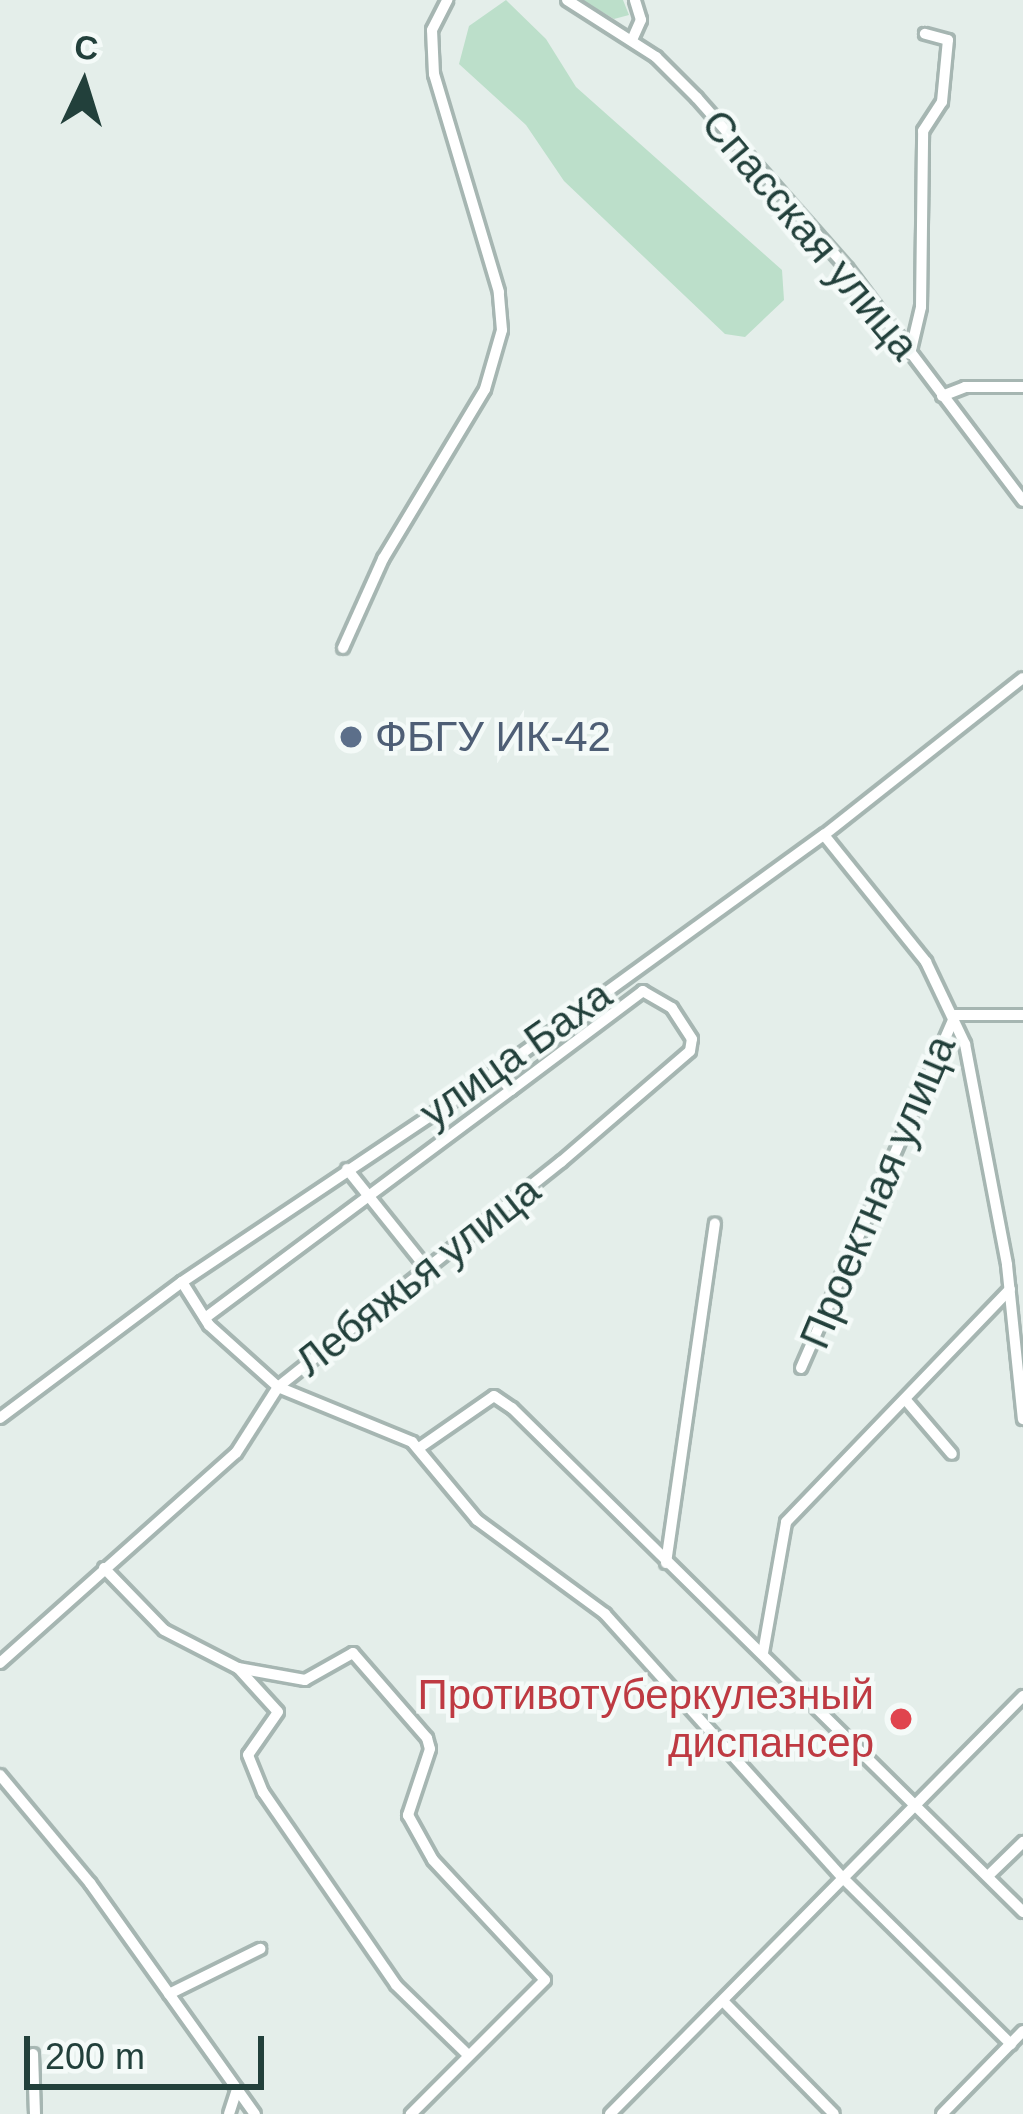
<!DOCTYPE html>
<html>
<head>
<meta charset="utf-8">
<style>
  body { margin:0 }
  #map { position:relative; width:1023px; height:2114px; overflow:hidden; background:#e4eeea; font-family:Helvetica,sans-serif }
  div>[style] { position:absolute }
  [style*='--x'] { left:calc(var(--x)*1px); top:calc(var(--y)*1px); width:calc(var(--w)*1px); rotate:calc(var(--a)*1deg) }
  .green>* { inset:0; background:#bcdfca }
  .roads { filter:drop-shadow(3px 0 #a6b6b2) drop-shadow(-3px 0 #a6b6b2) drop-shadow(0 3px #a6b6b2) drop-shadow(0 -3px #a6b6b2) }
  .minor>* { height:10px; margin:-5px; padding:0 5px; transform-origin:5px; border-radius:5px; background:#fff }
  .dots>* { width:33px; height:33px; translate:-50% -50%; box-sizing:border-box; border:6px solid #f4faf8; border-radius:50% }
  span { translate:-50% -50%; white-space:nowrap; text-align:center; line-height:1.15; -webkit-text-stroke:9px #f4faf8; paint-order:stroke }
  .street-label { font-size:42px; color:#22403b }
  .service-label { font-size:42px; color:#4e5e75 }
  .left { translate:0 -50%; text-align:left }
  .health-label { font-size:42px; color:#be3a42 }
  .right { translate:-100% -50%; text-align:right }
  .north { position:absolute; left:24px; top:24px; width:120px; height:120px; -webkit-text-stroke:9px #f4faf8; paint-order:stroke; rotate:4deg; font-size:33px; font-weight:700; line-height:48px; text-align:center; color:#22403b }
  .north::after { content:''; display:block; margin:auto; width:42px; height:54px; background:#22403b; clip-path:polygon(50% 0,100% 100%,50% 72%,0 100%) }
  .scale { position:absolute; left:24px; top:2036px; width:240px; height:54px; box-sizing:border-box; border:6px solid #22403b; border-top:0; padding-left:15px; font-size:36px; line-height:42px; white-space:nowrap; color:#22403b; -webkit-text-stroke:9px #f4faf8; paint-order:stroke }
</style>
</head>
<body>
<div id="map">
  <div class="green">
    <i style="clip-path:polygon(506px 0,546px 39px,576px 87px,782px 270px,784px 300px,745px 337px,725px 334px,564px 181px,526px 125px,459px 64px,469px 26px)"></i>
    <i style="clip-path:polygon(582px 0,623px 0,629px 15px,614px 19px)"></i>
  </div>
  <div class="roads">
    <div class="minor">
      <i style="--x:567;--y:0;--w:106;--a:32.6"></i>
      <i style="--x:656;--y:57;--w:58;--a:45"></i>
      <i style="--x:697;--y:98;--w:227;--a:48.6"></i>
      <i style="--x:847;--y:268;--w:292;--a:52.9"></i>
      <i style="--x:632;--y:40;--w:22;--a:-66"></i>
      <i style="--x:641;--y:20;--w:21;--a:-107"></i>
      <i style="--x:910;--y:354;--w:48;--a:-76.8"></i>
      <i style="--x:921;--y:307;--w:176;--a:-89.3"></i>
      <i style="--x:923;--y:131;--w:35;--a:-57"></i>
      <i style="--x:942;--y:102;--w:62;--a:-84.5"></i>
      <i style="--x:948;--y:40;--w:24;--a:-165"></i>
      <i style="--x:942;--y:396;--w:25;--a:-21"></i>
      <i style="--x:965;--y:387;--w:58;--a:0"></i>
      <i style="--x:343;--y:648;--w:98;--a:-65.8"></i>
      <i style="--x:383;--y:559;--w:198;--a:-59"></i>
      <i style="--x:485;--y:389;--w:61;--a:-73.9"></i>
      <i style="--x:502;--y:330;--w:38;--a:-95"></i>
      <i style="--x:499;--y:292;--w:227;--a:-106.6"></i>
      <i style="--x:434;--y:74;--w:44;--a:-92.6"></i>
      <i style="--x:432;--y:30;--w:34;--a:-63"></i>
      <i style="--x:824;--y:835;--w:163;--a:51.2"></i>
      <i style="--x:926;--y:962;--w:91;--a:64.6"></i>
      <i style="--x:965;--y:1044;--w:225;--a:79.2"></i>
      <i style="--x:1007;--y:1265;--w:155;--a:84.1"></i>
      <i style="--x:347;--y:1169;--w:129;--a:51.3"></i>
      <i style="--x:182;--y:1282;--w:51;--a:57.9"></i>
      <i style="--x:209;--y:1325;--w:93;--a:41.9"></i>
      <i style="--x:278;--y:1387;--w:145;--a:22.3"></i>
      <i style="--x:412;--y:1442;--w:102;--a:50.2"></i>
      <i style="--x:477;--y:1520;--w:159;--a:36.3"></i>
      <i style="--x:605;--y:1614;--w:357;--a:48"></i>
      <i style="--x:844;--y:1879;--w:235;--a:44.7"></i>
      <i style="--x:205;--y:1318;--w:382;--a:-36.7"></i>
      <i style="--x:801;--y:1368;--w:385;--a:-66.4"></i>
      <i style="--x:955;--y:1015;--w:68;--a:0"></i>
      <i style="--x:905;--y:1399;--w:72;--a:49.5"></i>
      <i style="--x:0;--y:1418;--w:227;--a:-36.8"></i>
      <i style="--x:182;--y:1282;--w:378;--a:-33.8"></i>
      <i style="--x:496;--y:1072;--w:405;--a:-35.9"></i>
      <i style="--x:824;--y:835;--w:253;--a:-38.3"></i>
      <i style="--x:419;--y:1448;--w:91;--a:-34.7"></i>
      <i style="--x:494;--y:1396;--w:22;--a:34"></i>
      <i style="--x:512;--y:1408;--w:718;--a:44.6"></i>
      <i style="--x:666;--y:1563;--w:343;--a:-81.8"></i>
      <i style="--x:104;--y:1568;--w:86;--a:45.9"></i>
      <i style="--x:164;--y:1630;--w:83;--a:27.2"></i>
      <i style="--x:238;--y:1668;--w:68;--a:10.2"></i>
      <i style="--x:305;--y:1680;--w:55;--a:-29.4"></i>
      <i style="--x:353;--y:1653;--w:113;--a:49"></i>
      <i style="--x:427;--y:1738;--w:11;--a:75"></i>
      <i style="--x:430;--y:1749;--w:70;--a:108.4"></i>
      <i style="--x:408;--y:1815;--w:51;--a:60.9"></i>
      <i style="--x:433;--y:1860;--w:164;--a:47"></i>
      <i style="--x:545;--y:1980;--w:190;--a:135"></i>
      <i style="--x:763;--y:1653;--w:133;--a:-80"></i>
      <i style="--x:786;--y:1522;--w:323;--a:-46.1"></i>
      <i style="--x:0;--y:1663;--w:316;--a:-41.7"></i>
      <i style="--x:236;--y:1453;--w:78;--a:-57.5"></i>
      <i style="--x:278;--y:1387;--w:362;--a:-38.5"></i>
      <i style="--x:561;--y:1162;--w:170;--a:-40.7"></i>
      <i style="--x:690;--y:1051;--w:12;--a:-81"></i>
      <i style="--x:692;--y:1039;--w:37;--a:-123"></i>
      <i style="--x:672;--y:1008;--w:34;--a:-150"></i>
      <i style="--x:643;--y:991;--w:165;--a:143.1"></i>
      <i style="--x:511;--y:1090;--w:23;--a:-130"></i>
      <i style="--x:238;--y:1668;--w:59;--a:47.7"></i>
      <i style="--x:278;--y:1712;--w:52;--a:124.9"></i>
      <i style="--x:248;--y:1755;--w:40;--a:68"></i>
      <i style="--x:263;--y:1792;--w:234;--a:55.4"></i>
      <i style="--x:396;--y:1985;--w:100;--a:44.2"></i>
      <i style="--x:0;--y:1775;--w:141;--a:50.2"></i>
      <i style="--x:90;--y:1883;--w:284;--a:54.5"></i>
      <i style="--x:988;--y:1876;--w:49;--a:-44.2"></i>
      <i style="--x:169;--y:1994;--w:102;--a:-26.3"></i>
      <i style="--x:723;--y:2001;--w:158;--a:45.5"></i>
      <i style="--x:33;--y:2054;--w:60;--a:88.1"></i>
      <i style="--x:229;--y:2114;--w:26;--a:-72"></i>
      <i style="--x:610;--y:2114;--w:588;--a:-45.34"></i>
      <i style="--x:942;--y:2114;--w:116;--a:-45.7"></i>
    </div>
  </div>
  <div class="dots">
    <i style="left:351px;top:737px;background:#5c6f8a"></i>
    <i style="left:901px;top:1719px;background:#e0444e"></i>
  </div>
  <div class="street-label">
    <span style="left:810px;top:235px;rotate:50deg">Спасская улица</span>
    <span style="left:516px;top:1054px;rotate:-35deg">улица Баха</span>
    <span style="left:878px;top:1192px;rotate:-67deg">Проектная улица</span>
    <span style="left:418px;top:1276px;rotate:-38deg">Лебяжья улица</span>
  </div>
  <div class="service-label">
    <span class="left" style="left:375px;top:737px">ФБГУ ИК-42</span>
  </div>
  <div class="health-label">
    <span class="right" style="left:874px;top:1719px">Противотуберкулезный<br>диспансер</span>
  </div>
  <div class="north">С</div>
  <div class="scale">200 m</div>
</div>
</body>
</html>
